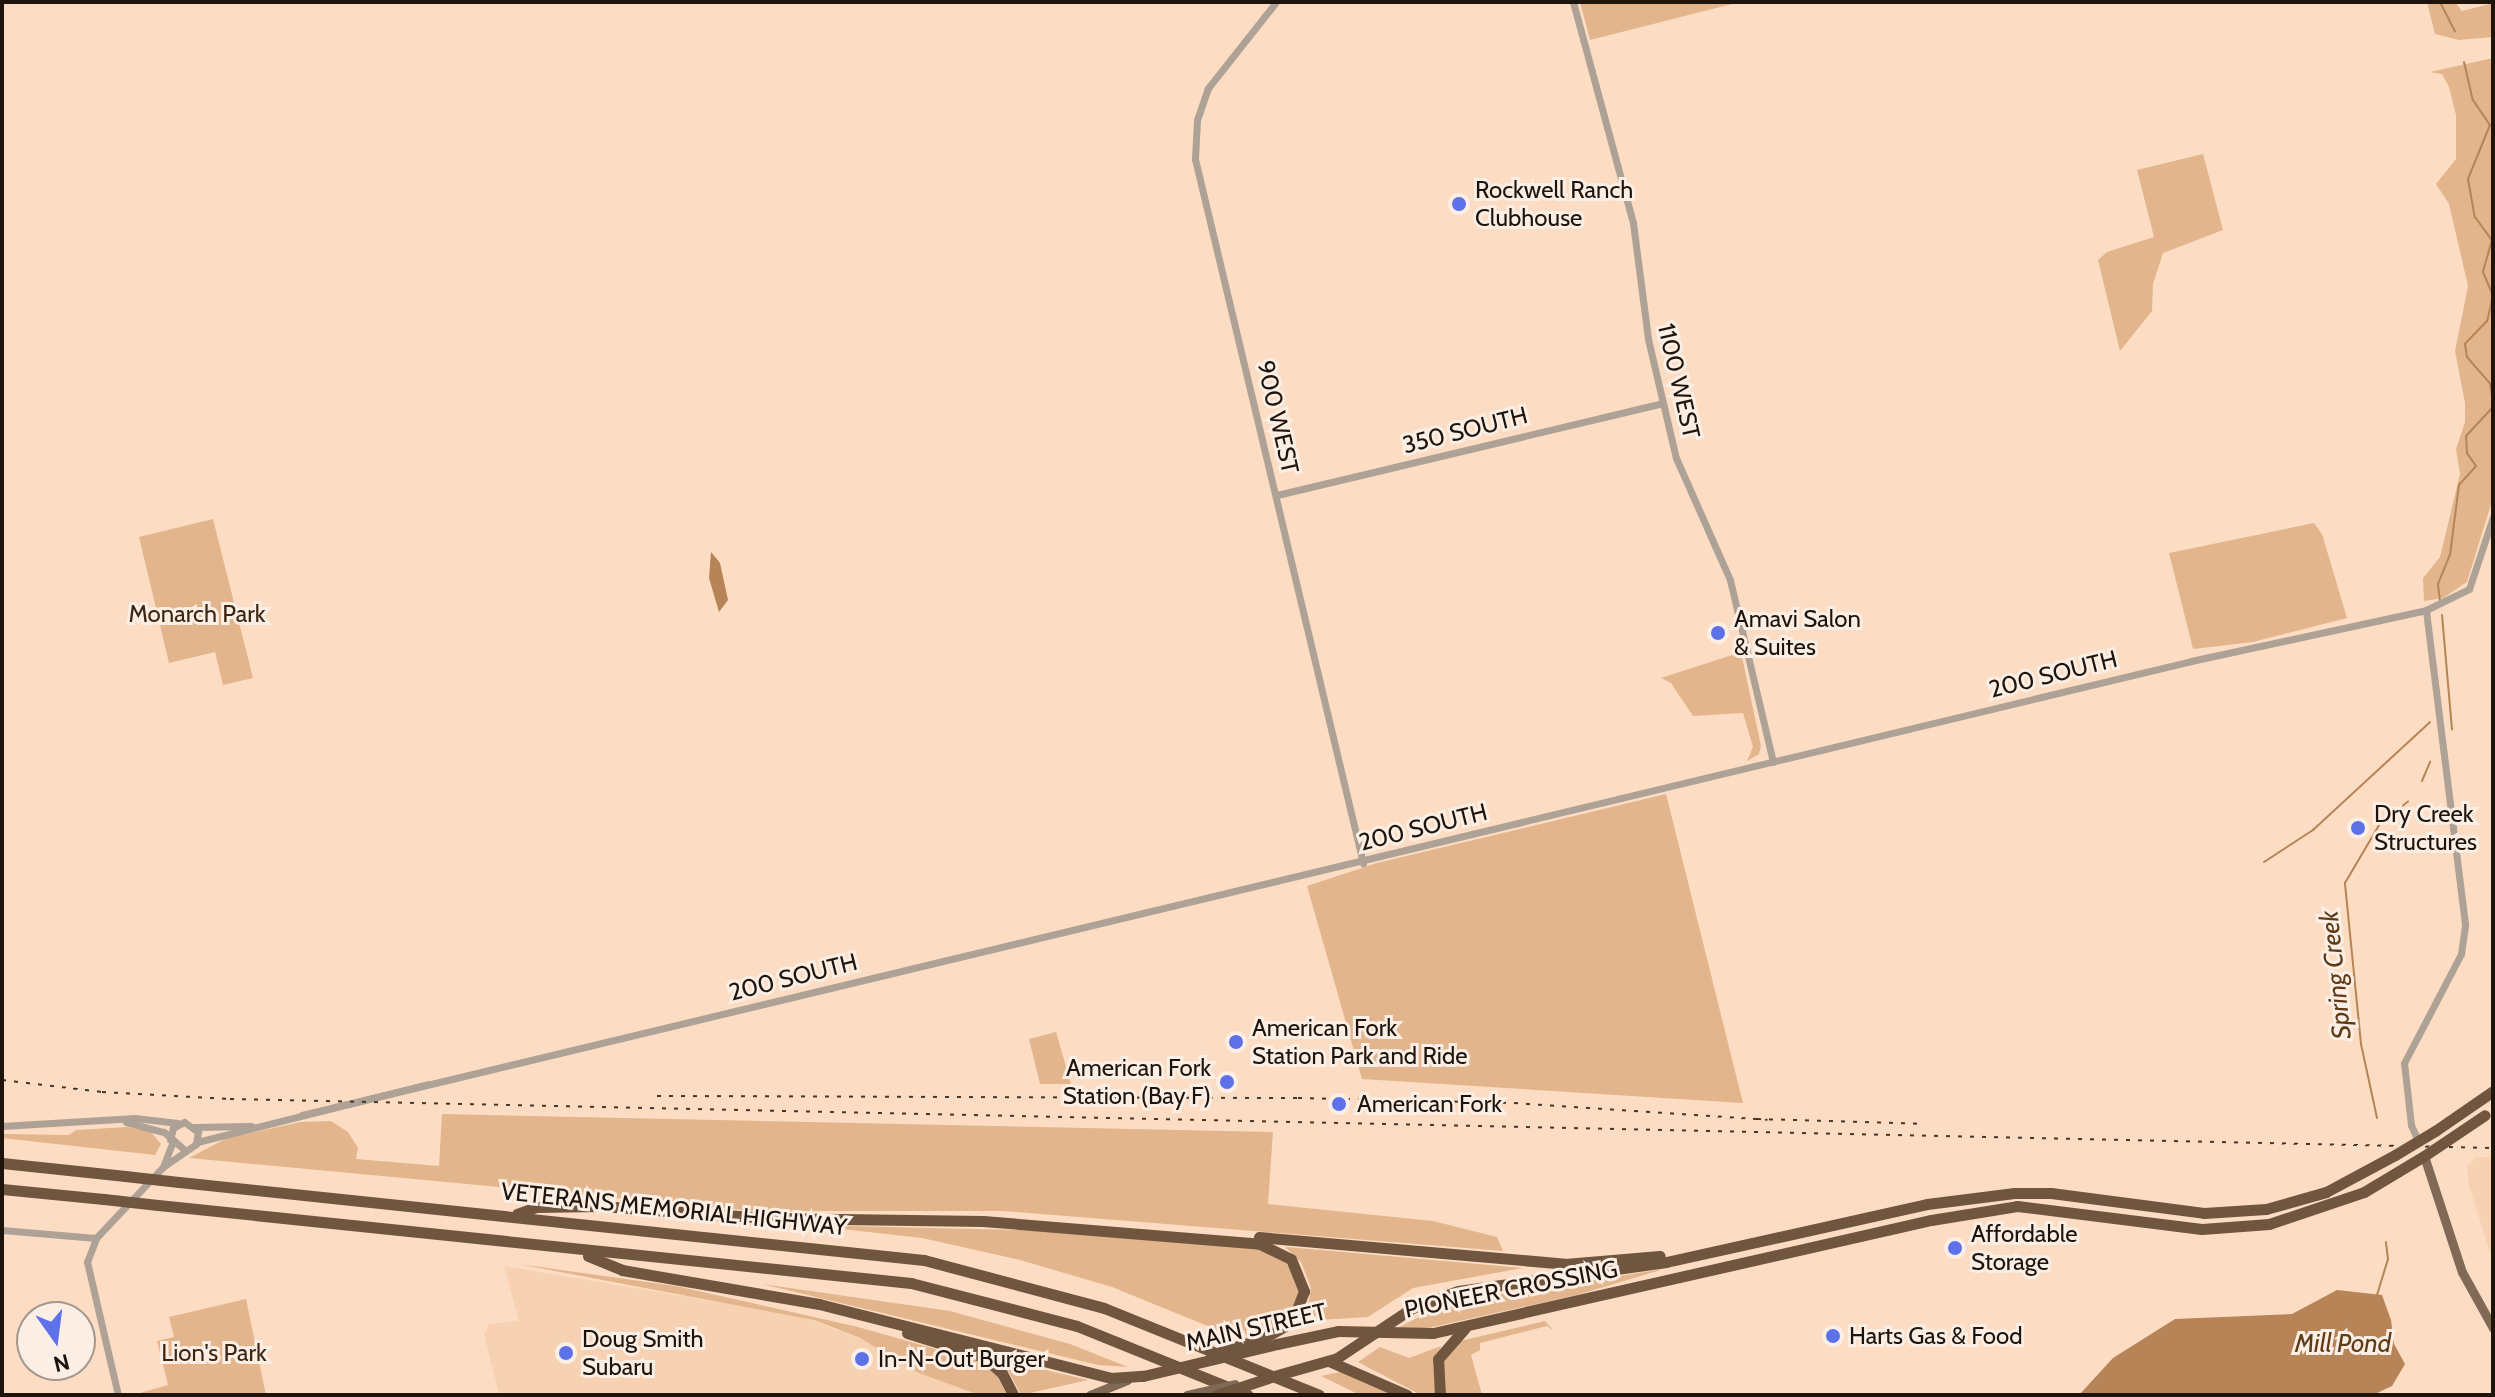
<!DOCTYPE html>
<html>
<head>
<meta charset="utf-8">
<style>
  body { margin:0 }
  #map { position:relative; width:2495px; height:1397px; overflow:hidden; background:#fcddc3; font-family:Cabin,sans-serif }
  div>[style] { position:absolute }
  [style*='--x'] { left:calc(var(--x)*1px); top:calc(var(--y)*1px); width:calc(var(--w)*1px); rotate:calc(var(--a)*1deg) }
  .built>* { inset:0; background:#f6d1b2 }
  .green>* { inset:0; background:#e3b58d }
  .water>* { inset:0; background:#b68456 }
  .stream>* { height:2px; margin:-1px; padding:0 1px; transform-origin:1px; border-radius:1px; background:#b68456 }
  .minor>* { height:7px; margin:-3.5px; padding:0 3.5px; transform-origin:3.5px; border-radius:3.5px; background:#aea196 }
  .major>* { height:9px; margin:-4.5px; padding:0 4.5px; transform-origin:4.5px; border-radius:4.5px; background:#806a56 }
  .highway>* { height:11px; margin:-5.5px; padding:0 5.5px; transform-origin:5.5px; border-radius:5.5px; background:#70563f }
  .rail>* { height:2px; margin-top:-1px; transform-origin:0; background:repeating-linear-gradient(90deg,#45362a 0 4px,transparent 0 12px) }
  .minor-bridge>* { height:7px; margin:-3.5px; padding:0 3.5px; transform-origin:3.5px; border-radius:3.5px; background:#aea196 }
  .major-bridge>* { height:9px; margin:-4.5px; padding:0 4.5px; transform-origin:4.5px; border-radius:4.5px; background:#806a56 }
  .highway-bridge>* { height:11px; margin:-5.5px; padding:0 5.5px; transform-origin:5.5px; border-radius:5.5px; background:#70563f }
  .dots>* { width:22px; height:22px; translate:-50% -50%; box-sizing:border-box; border:4px solid #fbeee4; border-radius:50% }
  span { translate:-50% -50%; white-space:nowrap; text-align:center; line-height:1.15; -webkit-text-stroke:6px #fbeee4; paint-order:stroke }
  .poi-label { font-size:24px; color:#1f140b }
  .left { translate:0 -50%; text-align:left }
  .right { translate:-100% -50%; text-align:right }
  .street-label { font-size:24px; color:#1f140b }
  .park-label { font-size:24px; color:#3c2611 }
  .water-label { font-size:26px; color:#5e3a17; font-style:italic }
  .frame { position:absolute; inset:0; border:4px solid #1f140b; pointer-events:none }
  .north { position:absolute; left:16px; top:1301px; width:80px; height:80px; box-sizing:border-box; background:#fbeee4; border:2px solid #a3978d; border-radius:50%; rotate:166deg; font-size:22px; font-weight:700; line-height:32px; text-align:center; color:#1f140b }
  .north::after { content:''; display:block; margin:auto; width:28px; height:36px; background:#5d71e8; clip-path:polygon(50% 0,100% 100%,50% 72%,0 100%) }
</style>
</head>
<body>
<div id="map">
  <div class="built">
    <i style="clip-path:polygon(2476px 1157px,2493px 1157px,2493px 1262px,2469px 1186px,2467px 1166px)"></i>
    <i style="clip-path:polygon(504px 1266px,801px 1316px,865px 1341px,919px 1373px,979px 1395px,499px 1395px,484px 1334px,489px 1324px,519px 1321px)"></i>
  </div>
  <div class="green">
    <i style="clip-path:polygon(1580px 2px,1740px 2px,1590px 40px)"></i>
    <i style="clip-path:polygon(2427px 2px,2455px 2px,2462px 11px,2493px 3px,2493px 37px,2459px 40px,2435px 34px)"></i>
    <i style="clip-path:polygon(2493px 58px,2493px 498px,2467px 582px,2443px 598px,2424px 601px,2423px 578px,2440px 557px,2460px 474px,2456px 449px,2465px 422px,2465px 403px,2455px 351px,2468px 286px,2449px 204px,2436px 184px,2456px 159px,2456px 115px,2449px 87px,2442px 74px,2430px 72px)"></i>
    <i style="clip-path:polygon(2203px 154px,2223px 230px,2163px 253px,2153px 284px,2152px 311px,2120px 351px,2098px 260px,2107px 252px,2154px 237px,2137px 170px)"></i>
    <i style="clip-path:polygon(213px 519px,253px 678px,223px 685px,215px 652px,169px 663px,139px 537px)"></i>
    <i style="clip-path:polygon(2314px 523px,2322px 534px,2347px 618px,2253px 642px,2193px 649px,2169px 553px)"></i>
    <i style="clip-path:polygon(1732px 655px,1742px 657px,1761px 746px,1759px 754px,1747px 761px,1753px 747px,1743px 713px,1693px 716px,1671px 683px,1661px 678px)"></i>
    <i style="clip-path:polygon(1666px 794px,1743px 1103px,1362px 1079px,1307px 886px,1377px 863px)"></i>
    <i style="clip-path:polygon(1056px 1032px,1071px 1084px,1040px 1084px,1029px 1039px)"></i>
    <i style="clip-path:polygon(442px 1114px,1273px 1132px,1268px 1204px,1433px 1221px,1497px 1237px,1503px 1251px,1003px 1211px,754px 1211px,189px 1158px,227px 1138px,301px 1122px,331px 1121px,348px 1132px,358px 1148px,356px 1159px,439px 1166px)"></i>
    <i style="clip-path:polygon(127px 1127px,150px 1131px,161px 1144px,155px 1155px,2px 1138px,2px 1134px,69px 1135px,76px 1130px)"></i>
    <i style="clip-path:polygon(806px 1225px,1055px 1231px,1270px 1249px,1282px 1254px,1303px 1295px,1282px 1327px,1247px 1338px,1244px 1330px,1237px 1338px,1112px 1287px,1020px 1260px,922px 1238px)"></i>
    <i style="clip-path:polygon(1286px 1248px,1287px 1247px,1523px 1268px,1413px 1288px,1368px 1317px,1319px 1320px,1296px 1328px,1308px 1306px,1311px 1288px,1301px 1262px)"></i>
    <i style="clip-path:polygon(518px 1264px,676px 1286px,858px 1327px,978px 1361px,996px 1374px,1007px 1395px,979px 1395px,919px 1373px,860px 1338px,814px 1320px)"></i>
    <i style="clip-path:polygon(1664px 1269px,1577px 1295px,1428px 1328px,1396px 1329px,1445px 1303px)"></i>
    <i style="clip-path:polygon(762px 1284px,950px 1311px,1070px 1344px,1128px 1367px,1098px 1365px)"></i>
    <i style="clip-path:polygon(246px 1299px,266px 1395px,133px 1395px,168px 1385px,157px 1341px,174px 1337px,169px 1317px)"></i>
    <i style="clip-path:polygon(1545px 1321px,1554px 1331px,1547px 1326px,1480px 1343px,1480px 1350px,1471px 1355px,1482px 1395px,1445px 1395px,1442px 1361px,1460px 1341px)"></i>
    <i style="clip-path:polygon(1441px 1346px,1433px 1366px,1437px 1395px,1421px 1395px,1358px 1362px,1380px 1347px,1409px 1358px)"></i>
    <i style="clip-path:polygon(1003px 1361px,1003px 1360px,1088px 1380px,1021px 1395px)"></i>
    <i style="clip-path:polygon(1340px 1372px,1352px 1373px,1393px 1395px,1360px 1395px,1321px 1376px)"></i>
  </div>
  <div class="water">
    <i style="clip-path:polygon(711px 552px,720px 563px,728px 600px,719px 612px,709px 578px)"></i>
    <i style="clip-path:polygon(2337px 1290px,2382px 1295px,2391px 1320px,2394px 1344px,2405px 1364px,2392px 1386px,2373px 1395px,2079px 1395px,2113px 1358px,2175px 1319px,2292px 1314px)"></i>
  </div>
  <div class="stream">
    <i style="--x:2440;--y:2;--w:33;--a:63"></i>
    <i style="--x:2464;--y:62;--w:39;--a:77"></i>
    <i style="--x:2473;--y:100;--w:30;--a:56"></i>
    <i style="--x:2490;--y:125;--w:58;--a:112.2"></i>
    <i style="--x:2468;--y:179;--w:39;--a:80"></i>
    <i style="--x:2475;--y:217;--w:29;--a:54"></i>
    <i style="--x:2492;--y:240;--w:33;--a:106"></i>
    <i style="--x:2483;--y:272;--w:25;--a:67"></i>
    <i style="--x:2493;--y:296;--w:26;--a:103"></i>
    <i style="--x:2487;--y:321;--w:32;--a:134"></i>
    <i style="--x:2465;--y:344;--w:13;--a:81"></i>
    <i style="--x:2467;--y:357;--w:35;--a:49"></i>
    <i style="--x:2490;--y:383;--w:20;--a:81"></i>
    <i style="--x:2440;--y:601;--w:17;--a:-97"></i>
    <i style="--x:2438;--y:584;--w:31;--a:-68"></i>
    <i style="--x:2450;--y:555;--w:71;--a:-82.7"></i>
    <i style="--x:2459;--y:485;--w:25;--a:-48"></i>
    <i style="--x:2476;--y:466;--w:16;--a:-125"></i>
    <i style="--x:2467;--y:453;--w:17;--a:-93"></i>
    <i style="--x:2466;--y:436;--w:40;--a:-47"></i>
    <i style="--x:2442;--y:615;--w:115;--a:85"></i>
    <i style="--x:2422;--y:781;--w:21;--a:-67"></i>
    <i style="--x:2264;--y:862;--w:59;--a:-33.1"></i>
    <i style="--x:2313;--y:830;--w:159;--a:-42.7"></i>
    <i style="--x:2377;--y:1118;--w:76;--a:-102.2"></i>
    <i style="--x:2361;--y:1044;--w:162;--a:-95.7"></i>
    <i style="--x:2345;--y:883;--w:71;--a:-59.5"></i>
    <i style="--x:2381;--y:822;--w:34;--a:-37"></i>
    <i style="--x:2377;--y:1295;--w:38;--a:-73"></i>
    <i style="--x:2388;--y:1259;--w:17;--a:-97"></i>
  </div>
  <div class="minor">
    <i style="--x:1276;--y:2;--w:110;--a:128.3"></i>
    <i style="--x:1208;--y:88;--w:34;--a:109"></i>
    <i style="--x:1197;--y:120;--w:39;--a:93"></i>
    <i style="--x:1195;--y:159;--w:724;--a:76.58"></i>
    <i style="--x:1573;--y:2;--w:229;--a:74.8"></i>
    <i style="--x:1633;--y:223;--w:117;--a:82.6"></i>
    <i style="--x:1648;--y:339;--w:122;--a:76.8"></i>
    <i style="--x:1676;--y:458;--w:133;--a:66.1"></i>
    <i style="--x:1730;--y:580;--w:187;--a:76.7"></i>
    <i style="--x:1277;--y:495;--w:397;--a:-13.4"></i>
    <i style="--x:302;--y:1115;--w:1943;--a:-13.51"></i>
    <i style="--x:2191;--y:661;--w:240;--a:-12.2"></i>
    <i style="--x:2426;--y:610;--w:48;--a:-26"></i>
    <i style="--x:2469;--y:589;--w:76;--a:-71.6"></i>
    <i style="--x:126;--y:1122;--w:39;--a:15"></i>
    <i style="--x:164;--y:1132;--w:28;--a:41"></i>
    <i style="--x:2411;--y:1125;--w:62;--a:-96.4"></i>
    <i style="--x:2404;--y:1063;--w:123;--a:-62.4"></i>
    <i style="--x:2461;--y:954;--w:30;--a:-82"></i>
    <i style="--x:2465;--y:924;--w:316;--a:-97.1"></i>
    <i style="--x:2;--y:1126;--w:133;--a:-3.4"></i>
    <i style="--x:135;--y:1118;--w:43;--a:6.6"></i>
    <i style="--x:195;--y:1127;--w:56;--a:-1"></i>
    <i style="--x:197;--y:1142;--w:238;--a:-14.1"></i>
    <i style="--x:163;--y:1167;--w:40;--a:-34.9"></i>
    <i style="--x:196;--y:1144;--w:12;--a:-81"></i>
    <i style="--x:198;--y:1132;--w:17;--a:-144"></i>
    <i style="--x:184;--y:1122;--w:13;--a:151"></i>
    <i style="--x:173;--y:1128;--w:12;--a:104"></i>
    <i style="--x:2;--y:1230;--w:94;--a:4.9"></i>
    <i style="--x:118;--y:1395;--w:137;--a:-103.1"></i>
    <i style="--x:87;--y:1262;--w:26;--a:-69"></i>
    <i style="--x:96;--y:1238;--w:98;--a:-46.7"></i>
    <i style="--x:163;--y:1167;--w:26;--a:-69"></i>
  </div>
  <div class="major">
    <i style="--x:2424;--y:1156;--w:122;--a:71.9"></i>
    <i style="--x:2462;--y:1272;--w:64;--a:61"></i>
    <i style="--x:1090;--y:1395;--w:40;--a:-22"></i>
  </div>
  <div class="highway">
    <i style="--x:2435;--y:1131;--w:70;--a:-34.6"></i>
    <i style="--x:2;--y:1163;--w:124;--a:6"></i>
    <i style="--x:179;--y:1182;--w:749;--a:5.98"></i>
    <i style="--x:924;--y:1260;--w:186;--a:14.9"></i>
    <i style="--x:1104;--y:1308;--w:232;--a:22"></i>
    <i style="--x:2;--y:1189;--w:102;--a:5.6"></i>
    <i style="--x:158;--y:1205;--w:757;--a:5.91"></i>
    <i style="--x:911;--y:1283;--w:171;--a:14.5"></i>
    <i style="--x:1077;--y:1326;--w:184;--a:22"></i>
    <i style="--x:517;--y:1214;--w:20;--a:-20"></i>
    <i style="--x:536;--y:1207;--w:64;--a:-0.9"></i>
    <i style="--x:600;--y:1206;--w:169;--a:4.1"></i>
    <i style="--x:769;--y:1218;--w:214;--a:0.8"></i>
    <i style="--x:983;--y:1221;--w:278;--a:4.7"></i>
    <i style="--x:1260;--y:1244;--w:34;--a:26"></i>
    <i style="--x:1291;--y:1259;--w:35;--a:68"></i>
    <i style="--x:1304;--y:1291;--w:33;--a:111"></i>
    <i style="--x:1292;--y:1322;--w:30;--a:150"></i>
    <i style="--x:1259;--y:1237;--w:307;--a:5"></i>
    <i style="--x:1565;--y:1264;--w:95;--a:-4.8"></i>
    <i style="--x:588;--y:1256;--w:37;--a:22"></i>
    <i style="--x:622;--y:1270;--w:200;--a:9.8"></i>
    <i style="--x:819;--y:1304;--w:301;--a:14.2"></i>
    <i style="--x:1111;--y:1378;--w:32;--a:-4"></i>
    <i style="--x:907;--y:1333;--w:81;--a:17.3"></i>
    <i style="--x:984;--y:1357;--w:24;--a:42"></i>
    <i style="--x:1002;--y:1373;--w:25;--a:63"></i>
    <i style="--x:1277;--y:1344;--w:62;--a:-12"></i>
    <i style="--x:1338;--y:1331;--w:95;--a:1.2"></i>
    <i style="--x:1433;--y:1333;--w:511;--a:-12.78"></i>
    <i style="--x:1931;--y:1220;--w:87;--a:-9.2"></i>
    <i style="--x:2017;--y:1206;--w:186;--a:7.1"></i>
    <i style="--x:2202;--y:1229;--w:67;--a:-4.3"></i>
    <i style="--x:2269;--y:1224;--w:100;--a:-18.6"></i>
    <i style="--x:2364;--y:1192;--w:70;--a:-31"></i>
    <i style="--x:1331;--y:1362;--w:83;--a:23.5"></i>
    <i style="--x:1274;--y:1376;--w:66;--a:-15.9"></i>
    <i style="--x:1337;--y:1358;--w:90;--a:-33.7"></i>
    <i style="--x:1412;--y:1308;--w:49;--a:-20.3"></i>
    <i style="--x:1458;--y:1291;--w:210;--a:-7.9"></i>
    <i style="--x:1666;--y:1262;--w:267;--a:-12.5"></i>
    <i style="--x:1927;--y:1204;--w:88;--a:-7.2"></i>
    <i style="--x:2014;--y:1193;--w:37;--a:0"></i>
    <i style="--x:2051;--y:1193;--w:154;--a:7.4"></i>
    <i style="--x:2204;--y:1213;--w:62;--a:-3.7"></i>
    <i style="--x:2266;--y:1209;--w:62;--a:-15.8"></i>
    <i style="--x:2326;--y:1192;--w:78;--a:-28.2"></i>
    <i style="--x:1440;--y:1395;--w:36;--a:-93"></i>
    <i style="--x:1438;--y:1359;--w:41;--a:-48.9"></i>
  </div>
  <div class="rail">
    <i style="--x:2;--y:1080;--w:101;--a:6.8"></i>
    <i style="--x:102;--y:1092;--w:128;--a:3.1"></i>
    <i style="--x:230;--y:1099;--w:2264;--a:1.24"></i>
    <i style="--x:657;--y:1096;--w:641;--a:0.18"></i>
    <i style="--x:1298;--y:1098;--w:216;--a:1.3"></i>
    <i style="--x:1514;--y:1103;--w:254;--a:3.8"></i>
    <i style="--x:1757;--y:1119;--w:164;--a:1.7"></i>
  </div>
  <div class="minor-bridge">
    <i style="--x:2411;--y:1125;--w:17;--a:66"></i>
  </div>
  <div class="major-bridge">
    <i style="--x:1187;--y:1395;--w:49;--a:-12.9"></i>
  </div>
  <div class="highway-bridge">
    <i style="--x:2395;--y:1155;--w:47;--a:-31"></i>
    <i style="--x:2424;--y:1156;--w:73;--a:-33.9"></i>
    <i style="--x:125;--y:1176;--w:54;--a:6.3"></i>
    <i style="--x:104;--y:1199;--w:54;--a:6.3"></i>
    <i style="--x:1211;--y:1355;--w:58;--a:-18.1"></i>
    <i style="--x:1143;--y:1376;--w:138;--a:-13.4"></i>
    <i style="--x:1217;--y:1395;--w:60;--a:-18.4"></i>
  </div>
  <div class="dots">
    <i style="left:1459px;top:204px;background:#5d71e8"></i>
    <i style="left:1718px;top:633px;background:#5d71e8"></i>
    <i style="left:2358px;top:828px;background:#5d71e8"></i>
    <i style="left:1236px;top:1042px;background:#5d71e8"></i>
    <i style="left:1227px;top:1082px;background:#5d71e8"></i>
    <i style="left:1339px;top:1104px;background:#5d71e8"></i>
    <i style="left:1955px;top:1248px;background:#5d71e8"></i>
    <i style="left:1833px;top:1336px;background:#5d71e8"></i>
    <i style="left:566px;top:1353px;background:#5d71e8"></i>
    <i style="left:862px;top:1359px;background:#5d71e8"></i>
  </div>
  <div class="poi-label">
    <span class="left" style="left:1475px;top:204px">Rockwell Ranch<br>Clubhouse</span>
    <span class="left" style="left:1734px;top:633px">Amavi Salon<br>&amp; Suites</span>
    <span class="left" style="left:2374px;top:828px">Dry Creek<br>Structures</span>
    <span class="left" style="left:1252px;top:1042px">American Fork<br>Station Park and Ride</span>
    <span class="right" style="left:1211px;top:1082px">American Fork<br>Station (Bay F)</span>
    <span class="left" style="left:1357px;top:1104px">American Fork</span>
    <span class="left" style="left:1971px;top:1248px">Affordable<br>Storage</span>
    <span class="left" style="left:1849px;top:1336px">Harts Gas &amp; Food</span>
    <span class="left" style="left:582px;top:1353px">Doug Smith<br>Subaru</span>
    <span class="left" style="left:878px;top:1359px">In-N-Out Burger</span>
  </div>
  <div class="street-label">
    <span style="left:1679px;top:381px;rotate:77deg">1100 WEST</span>
    <span style="left:1278px;top:417px;rotate:77deg">900 WEST</span>
    <span style="left:1465px;top:430px;rotate:-14deg">350 SOUTH</span>
    <span style="left:2053px;top:674px;rotate:-14deg">200 SOUTH</span>
    <span style="left:1423px;top:827px;rotate:-14deg">200 SOUTH</span>
    <span style="left:793px;top:977px;rotate:-14deg">200 SOUTH</span>
    <span style="left:674px;top:1209px;rotate:6deg">VETERANS MEMORIAL HIGHWAY</span>
    <span style="left:1511px;top:1289px;rotate:-11deg">PIONEER CROSSING</span>
    <span style="left:1256px;top:1327px;rotate:-13deg">MAIN STREET</span>
  </div>
  <div class="park-label">
    <span style="left:197px;top:614px">Monarch Park</span>
    <span style="left:214px;top:1353px">Lion's Park</span>
  </div>
  <div class="water-label">
    <span style="left:2336px;top:975px;rotate:-96deg">Spring Creek</span>
    <span style="left:2343px;top:1344px">Mill Pond</span>
  </div>
  <div class="frame"></div>
  <div class="north">N</div>
</div>
</body>
</html>
